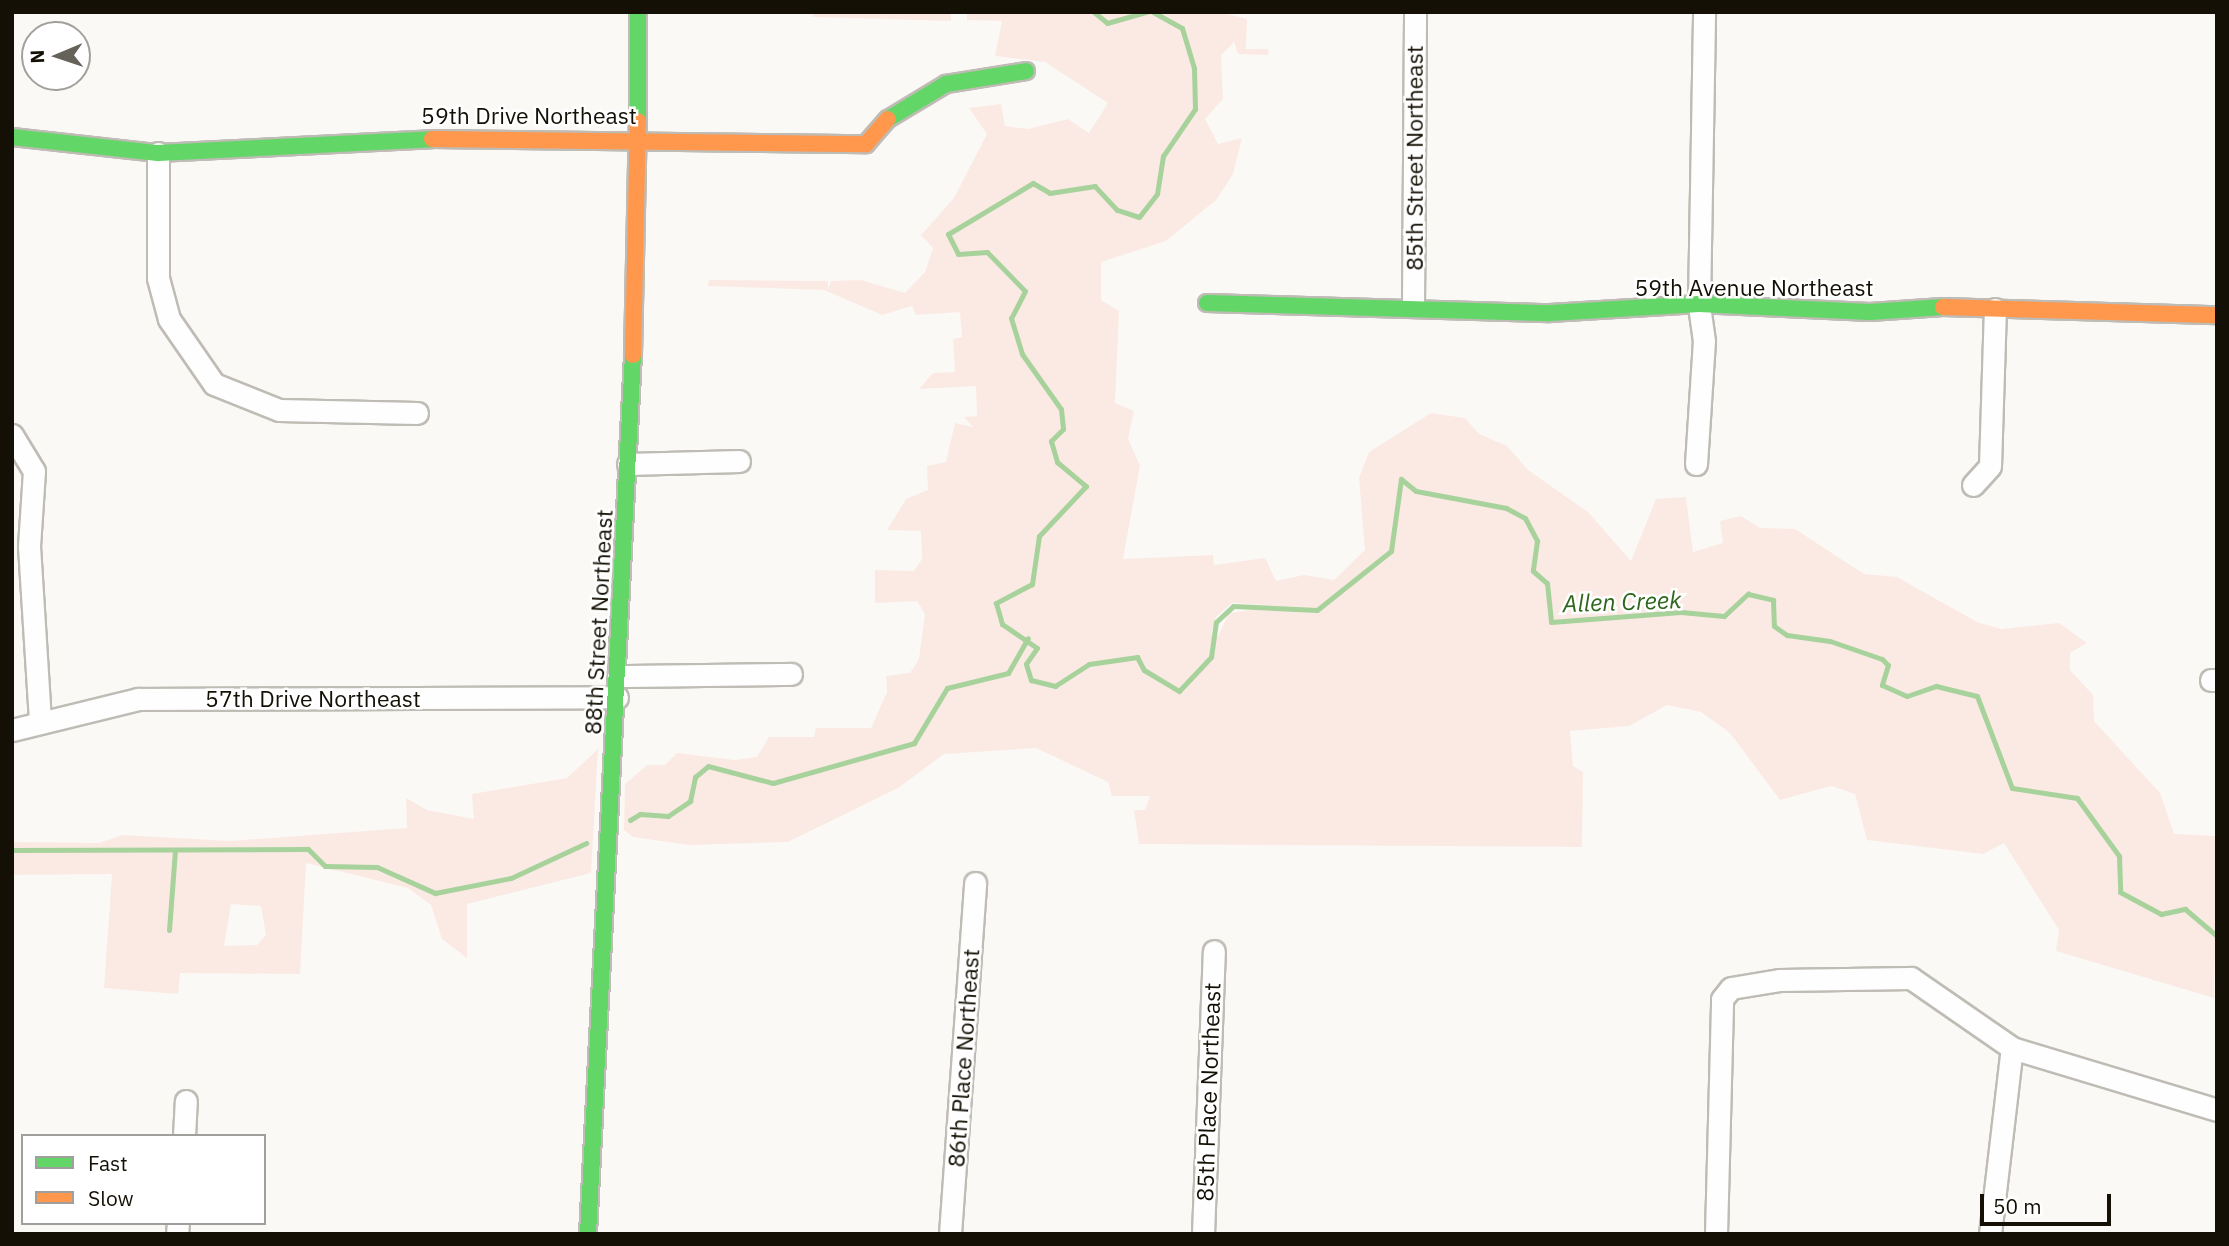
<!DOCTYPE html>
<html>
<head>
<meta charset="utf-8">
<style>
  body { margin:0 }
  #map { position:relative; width:2229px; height:1246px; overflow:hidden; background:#fbf9f6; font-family:"IBM Plex Sans",sans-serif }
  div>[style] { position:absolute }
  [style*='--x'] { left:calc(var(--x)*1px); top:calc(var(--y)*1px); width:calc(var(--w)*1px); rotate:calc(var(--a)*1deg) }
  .green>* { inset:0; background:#fbeae4 }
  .stream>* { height:5px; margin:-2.5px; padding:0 2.5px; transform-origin:2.5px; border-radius:2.5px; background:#a8d29c }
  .roads { filter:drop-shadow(2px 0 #bfbcb5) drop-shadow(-2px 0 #bfbcb5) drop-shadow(0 2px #bfbcb5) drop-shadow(0 -2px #bfbcb5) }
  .street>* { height:21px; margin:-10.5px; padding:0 10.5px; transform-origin:10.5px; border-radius:10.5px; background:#fefefe }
  .fast>* { height:16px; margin:-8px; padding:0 8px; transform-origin:8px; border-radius:8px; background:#63d668 }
  .slow>* { height:16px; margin:-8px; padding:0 8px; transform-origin:8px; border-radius:8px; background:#ff974d }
  span { translate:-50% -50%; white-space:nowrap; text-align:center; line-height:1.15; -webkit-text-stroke:5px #fff; paint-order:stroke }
  .street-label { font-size:23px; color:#141005 }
  .water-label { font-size:24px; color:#2d661c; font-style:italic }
  .frame { position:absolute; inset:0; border:14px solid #141005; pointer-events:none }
  .legend { position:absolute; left:21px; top:1134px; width:245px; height:91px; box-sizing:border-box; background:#fff; border:2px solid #a19f9b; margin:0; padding:9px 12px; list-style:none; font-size:21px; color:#141005 }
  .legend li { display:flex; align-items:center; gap:14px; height:35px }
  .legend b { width:35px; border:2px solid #a19f9b }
  .north { position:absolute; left:21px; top:21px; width:70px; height:70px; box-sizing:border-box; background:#fff; border:2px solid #a19f9b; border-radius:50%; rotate:268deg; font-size:19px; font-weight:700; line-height:28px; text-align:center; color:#141005 }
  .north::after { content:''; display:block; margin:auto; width:24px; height:32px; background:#656259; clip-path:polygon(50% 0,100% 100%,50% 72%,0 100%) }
  .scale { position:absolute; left:1980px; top:1194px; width:131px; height:32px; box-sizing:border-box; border:4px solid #141005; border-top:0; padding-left:9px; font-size:21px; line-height:24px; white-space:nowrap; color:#141005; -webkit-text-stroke:5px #fff; paint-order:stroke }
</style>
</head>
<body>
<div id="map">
  <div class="green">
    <i style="clip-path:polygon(812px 12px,951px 12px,951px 21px,813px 17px)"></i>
    <i style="clip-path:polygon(evenodd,967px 12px,1220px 12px,1247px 19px,1246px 49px,1269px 49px,1268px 55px,1238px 54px,1234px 42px,1221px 55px,1223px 99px,1205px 119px,1218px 144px,1242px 138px,1233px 174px,1216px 200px,1166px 241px,1101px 262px,1101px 300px,1119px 311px,1115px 403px,1134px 411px,1128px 439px,1140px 465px,1123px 559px,1213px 555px,1214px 565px,1265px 558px,1276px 581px,1304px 575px,1334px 580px,1365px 550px,1359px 478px,1369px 452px,1431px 413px,1465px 418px,1479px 434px,1507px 446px,1528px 470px,1588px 512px,1631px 561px,1656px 499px,1686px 497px,1693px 552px,1723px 543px,1720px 521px,1741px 516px,1760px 528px,1795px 529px,1864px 574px,1897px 577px,1977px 622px,2001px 629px,2059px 623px,2087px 643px,2070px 653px,2070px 670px,2093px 695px,2094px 721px,2160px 793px,2174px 834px,2217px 836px,2214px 998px,2056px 951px,2059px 930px,2004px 843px,1983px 854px,1867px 840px,1855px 794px,1831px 786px,1780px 800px,1730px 733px,1701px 712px,1667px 705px,1629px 726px,1570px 731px,1573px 766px,1583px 772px,1582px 847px,1139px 844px,1134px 810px,1145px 810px,1150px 796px,1112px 796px,1108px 782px,1036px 748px,944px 754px,898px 788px,788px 842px,689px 845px,633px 837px,624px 830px,625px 784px,647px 765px,665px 765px,677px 753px,735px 760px,757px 757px,769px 737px,814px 737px,816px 728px,871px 728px,887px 692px,886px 676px,910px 673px,919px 659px,925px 614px,917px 601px,875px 603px,875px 570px,914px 571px,922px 559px,921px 531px,887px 530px,906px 499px,928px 490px,927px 466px,946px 462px,955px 423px,973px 427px,964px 417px,977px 416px,976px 386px,919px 389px,933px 373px,955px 372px,953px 339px,962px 337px,960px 312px,916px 315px,912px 306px,882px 315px,824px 290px,708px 286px,709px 280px,828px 281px,828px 290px,831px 281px,861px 280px,905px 293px,925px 272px,933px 248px,921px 235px,954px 198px,987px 134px,969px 108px,1001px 104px,1005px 126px,1028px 129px,1068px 119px,1089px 133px,1108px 103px,1045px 62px,995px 56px,1002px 21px,967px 20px,967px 12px,1232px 603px,1279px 606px,1229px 613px,1218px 636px,1211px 634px,1216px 617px,1232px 603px)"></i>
    <i style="clip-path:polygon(evenodd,598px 749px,591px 873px,467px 904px,467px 958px,442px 939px,431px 905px,408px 888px,306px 863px,300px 974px,180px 973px,178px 994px,104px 988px,112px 874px,12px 875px,12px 842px,99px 843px,122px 835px,230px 841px,407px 828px,406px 798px,427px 810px,474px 819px,472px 794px,567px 778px,598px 749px,231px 904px,261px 906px,266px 935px,257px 945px,224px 946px,231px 904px)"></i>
  </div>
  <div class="stream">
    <i style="--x:1094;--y:12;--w:17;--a:40"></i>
    <i style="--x:1107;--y:23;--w:41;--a:-15.8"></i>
    <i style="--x:1153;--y:12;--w:33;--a:29"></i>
    <i style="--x:1182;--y:28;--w:42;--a:73.3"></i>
    <i style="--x:1194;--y:68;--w:41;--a:88.6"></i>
    <i style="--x:1195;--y:109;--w:57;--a:124.2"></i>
    <i style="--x:1163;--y:156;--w:38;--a:99"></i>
    <i style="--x:1157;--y:194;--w:29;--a:128"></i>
    <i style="--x:1139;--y:217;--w:23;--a:-162"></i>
    <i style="--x:1117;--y:210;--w:33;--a:-133"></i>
    <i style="--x:1095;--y:186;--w:46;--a:171.2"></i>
    <i style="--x:1050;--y:193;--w:20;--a:-150"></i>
    <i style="--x:1033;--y:183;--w:99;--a:149"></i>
    <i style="--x:948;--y:234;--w:22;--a:63"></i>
    <i style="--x:958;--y:254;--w:29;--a:-4"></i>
    <i style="--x:987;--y:252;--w:54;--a:45.7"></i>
    <i style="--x:1025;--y:291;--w:30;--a:117"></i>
    <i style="--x:1011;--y:318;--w:38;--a:73"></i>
    <i style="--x:1022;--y:354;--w:67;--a:54.7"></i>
    <i style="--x:1061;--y:409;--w:20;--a:84"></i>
    <i style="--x:1063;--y:429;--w:17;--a:135"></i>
    <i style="--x:1051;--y:441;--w:22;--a:74"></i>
    <i style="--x:1057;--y:462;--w:38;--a:40"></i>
    <i style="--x:1086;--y:486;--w:69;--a:133.2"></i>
    <i style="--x:1039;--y:536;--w:49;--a:98.3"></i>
    <i style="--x:1032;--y:584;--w:41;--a:152.2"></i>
    <i style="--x:996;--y:603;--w:22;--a:74"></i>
    <i style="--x:1002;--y:624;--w:42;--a:34.4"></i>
    <i style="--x:1037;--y:648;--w:19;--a:125"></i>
    <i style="--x:1026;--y:664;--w:17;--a:73"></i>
    <i style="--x:1031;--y:680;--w:25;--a:14"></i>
    <i style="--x:1055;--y:686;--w:40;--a:-32.9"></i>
    <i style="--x:1089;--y:664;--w:49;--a:-8.3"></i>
    <i style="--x:1137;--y:657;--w:15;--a:62"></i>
    <i style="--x:1144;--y:670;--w:41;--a:31"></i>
    <i style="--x:1179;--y:691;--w:47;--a:-46.7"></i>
    <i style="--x:1211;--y:657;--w:35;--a:-82"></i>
    <i style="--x:1216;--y:622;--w:23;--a:-43"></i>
    <i style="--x:1233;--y:606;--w:84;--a:2.7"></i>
    <i style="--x:1317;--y:610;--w:95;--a:-38.6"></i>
    <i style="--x:1391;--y:551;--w:73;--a:-82.1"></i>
    <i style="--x:1401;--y:479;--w:19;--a:39"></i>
    <i style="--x:1416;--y:491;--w:92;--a:10.7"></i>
    <i style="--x:1506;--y:508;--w:21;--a:28"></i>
    <i style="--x:1525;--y:518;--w:26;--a:62"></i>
    <i style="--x:1537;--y:541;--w:30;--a:98"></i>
    <i style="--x:1533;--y:571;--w:18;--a:41"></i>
    <i style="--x:1547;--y:583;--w:39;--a:84"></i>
    <i style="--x:1551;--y:622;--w:130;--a:-4.4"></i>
    <i style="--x:1681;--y:612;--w:43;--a:5.3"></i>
    <i style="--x:1724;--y:616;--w:33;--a:-43"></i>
    <i style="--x:1748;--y:594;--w:26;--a:13"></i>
    <i style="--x:1773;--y:600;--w:26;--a:88"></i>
    <i style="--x:1774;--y:626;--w:16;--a:35"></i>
    <i style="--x:1787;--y:635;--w:43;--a:7.9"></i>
    <i style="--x:1830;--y:641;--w:55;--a:19.1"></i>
    <i style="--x:1882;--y:659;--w:8;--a:45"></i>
    <i style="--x:1888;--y:665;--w:21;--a:107"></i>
    <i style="--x:1882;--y:685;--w:27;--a:24"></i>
    <i style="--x:1907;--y:696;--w:31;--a:-19"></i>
    <i style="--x:1936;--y:686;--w:42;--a:13.7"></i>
    <i style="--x:1977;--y:696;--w:98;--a:69.2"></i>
    <i style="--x:2012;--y:788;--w:66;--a:8.7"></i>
    <i style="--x:2077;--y:798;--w:72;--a:54.1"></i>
    <i style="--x:2119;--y:856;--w:36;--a:88"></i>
    <i style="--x:2120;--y:892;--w:47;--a:28.2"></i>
    <i style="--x:2161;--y:914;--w:25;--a:-12"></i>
    <i style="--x:2185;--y:909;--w:42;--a:40.2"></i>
    <i style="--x:630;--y:820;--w:12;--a:-31"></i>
    <i style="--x:640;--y:814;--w:28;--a:4"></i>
    <i style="--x:668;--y:816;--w:27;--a:-34"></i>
    <i style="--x:690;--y:801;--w:25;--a:-78"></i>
    <i style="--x:695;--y:777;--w:17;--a:-40"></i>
    <i style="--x:708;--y:766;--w:67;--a:14.7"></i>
    <i style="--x:773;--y:783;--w:147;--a:-15.8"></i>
    <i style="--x:914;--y:743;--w:64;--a:-59"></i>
    <i style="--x:947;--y:688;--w:63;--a:-13.8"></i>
    <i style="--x:1008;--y:673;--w:40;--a:-60.3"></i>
    <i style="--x:12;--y:850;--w:296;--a:-0.2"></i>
    <i style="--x:308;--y:849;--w:24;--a:45"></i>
    <i style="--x:325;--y:866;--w:52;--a:1.1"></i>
    <i style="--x:377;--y:867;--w:64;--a:24.1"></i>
    <i style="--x:435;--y:893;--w:77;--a:-11.2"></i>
    <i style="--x:511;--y:878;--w:83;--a:-25"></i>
    <i style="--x:169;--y:930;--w:80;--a:-85.7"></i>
  </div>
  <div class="roads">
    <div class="street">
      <i style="--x:158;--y:153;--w:125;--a:90"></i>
      <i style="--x:158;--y:278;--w:42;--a:75"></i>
      <i style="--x:169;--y:319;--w:79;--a:55.3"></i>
      <i style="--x:214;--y:384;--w:70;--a:21.8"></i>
      <i style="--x:279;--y:410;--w:138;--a:1.2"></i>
      <i style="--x:1413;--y:305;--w:293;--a:-89.6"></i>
      <i style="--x:12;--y:435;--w:42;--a:58.6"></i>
      <i style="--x:34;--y:471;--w:75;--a:93.8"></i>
      <i style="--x:29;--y:546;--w:177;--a:86.4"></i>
      <i style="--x:628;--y:464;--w:111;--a:-1.5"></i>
      <i style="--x:1696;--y:464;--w:123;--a:-86.3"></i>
      <i style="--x:1704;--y:341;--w:37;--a:-98"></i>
      <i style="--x:1699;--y:304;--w:292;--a:-89"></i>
      <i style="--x:1973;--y:485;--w:25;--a:-48"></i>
      <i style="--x:1990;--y:466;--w:157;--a:-88.2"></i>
      <i style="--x:618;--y:676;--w:173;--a:-0.7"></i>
      <i style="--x:2211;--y:680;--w:6;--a:0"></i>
      <i style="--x:12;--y:730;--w:130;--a:-13.8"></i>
      <i style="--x:138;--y:699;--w:479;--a:-0.2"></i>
      <i style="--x:184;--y:1136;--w:35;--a:-87"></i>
      <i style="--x:177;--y:1234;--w:11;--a:-85"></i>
      <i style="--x:950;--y:1234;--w:352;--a:-85.9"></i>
      <i style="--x:1203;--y:1234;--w:283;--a:-87.8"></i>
      <i style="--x:1716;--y:1234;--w:235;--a:-88.5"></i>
      <i style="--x:1722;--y:999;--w:14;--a:-51"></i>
      <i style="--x:1731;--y:988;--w:50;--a:-9.3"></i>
      <i style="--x:1780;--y:980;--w:131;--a:-0.9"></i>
      <i style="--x:1911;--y:978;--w:123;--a:34.7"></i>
      <i style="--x:2012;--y:1048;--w:214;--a:16.8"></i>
      <i style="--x:1990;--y:1234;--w:187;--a:-83.3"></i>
    </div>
    <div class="fast">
      <i style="--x:638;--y:12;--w:109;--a:90"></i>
      <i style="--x:888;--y:119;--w:68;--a:-31.1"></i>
      <i style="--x:946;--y:84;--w:81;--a:-9.2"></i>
      <i style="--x:12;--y:137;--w:147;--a:6.3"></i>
      <i style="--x:158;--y:153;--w:274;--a:-2.9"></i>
      <i style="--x:1207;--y:303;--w:343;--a:1.7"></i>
      <i style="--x:1550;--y:313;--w:149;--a:-3.5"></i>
      <i style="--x:1699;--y:304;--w:171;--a:2.7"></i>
      <i style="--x:1870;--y:312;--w:73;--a:-3.9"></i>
      <i style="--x:588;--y:1234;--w:880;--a:-87.07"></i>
    </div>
    <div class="slow">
      <i style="--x:432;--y:139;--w:434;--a:0.7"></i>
      <i style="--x:866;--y:144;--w:33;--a:-49"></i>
      <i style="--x:1943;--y:307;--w:274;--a:1.7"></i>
      <i style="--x:633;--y:355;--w:234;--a:-88.8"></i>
    </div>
  </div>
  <div class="street-label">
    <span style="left:529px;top:115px">59th Drive Northeast</span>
    <span style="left:1414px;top:158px;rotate:-90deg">85th Street Northeast</span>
    <span style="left:1754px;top:287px">59th Avenue Northeast</span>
    <span style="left:598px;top:622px;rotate:-87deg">88th Street Northeast</span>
    <span style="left:313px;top:698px">57th Drive Northeast</span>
    <span style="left:963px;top:1058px;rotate:-86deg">86th Place Northeast</span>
    <span style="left:1208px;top:1092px;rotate:-88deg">85th Place Northeast</span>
  </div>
  <div class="water-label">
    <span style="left:1622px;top:602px;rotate:-2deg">Allen Creek</span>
  </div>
  <div class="frame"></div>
  <ul class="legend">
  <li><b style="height:9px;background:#63d668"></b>Fast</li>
  <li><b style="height:9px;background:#ff974d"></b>Slow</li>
  </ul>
  <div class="north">N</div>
  <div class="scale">50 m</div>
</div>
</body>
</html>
